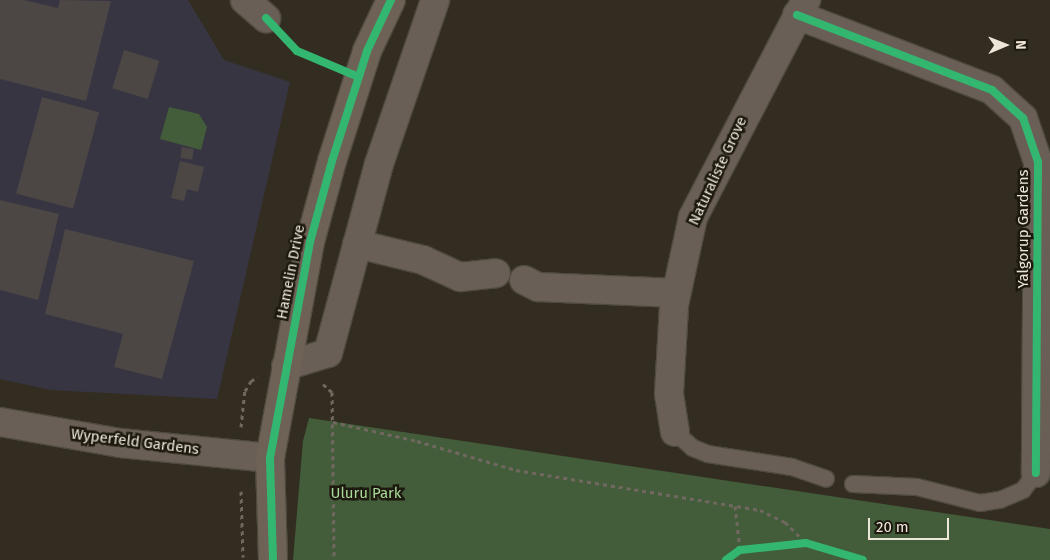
<!DOCTYPE html>
<html>
<head>
<meta charset="utf-8">
<style>
  body { margin:0 }
  #map { position:relative; width:1050px; height:560px; overflow:hidden; background:#332d21; font-family:"Fira Sans",sans-serif }
  div>[style] { position:absolute }
  [style*='--x'] { left:calc(var(--x)*1px); top:calc(var(--y)*1px); width:calc(var(--w)*1px); rotate:calc(var(--a)*1deg) }
  .education>* { inset:0; background:#383543 }
  .green>* { inset:0; background:#435d3a }
  .building>* { inset:0; background:#4c4644; transform-origin:0 0 }
  .path>* { height:3px; margin-top:-1.5px; transform-origin:0; background:repeating-linear-gradient(90deg,#70685f 0 4px,transparent 0 8px) }
  .roads { filter:drop-shadow(1px 0 #4f4a40) drop-shadow(-1px 0 #4f4a40) drop-shadow(0 1px #4f4a40) drop-shadow(0 -1px #4f4a40) }
  .lane>* { height:16px; margin:-8px; padding:0 8px; transform-origin:8px; border-radius:8px; background:#6a5f56 }
  .street>* { height:28px; margin:-14px; padding:0 14px; transform-origin:14px; border-radius:14px; background:#6a5f56 }
  .secondary>* { height:28px; margin:-14px; padding:0 14px; transform-origin:14px; border-radius:14px; background:#6e6155 }
  .cycleway>* { height:8px; margin:-4px; padding:0 4px; transform-origin:4px; border-radius:4px; background:#33b770 }
  span { translate:-50% -50%; white-space:nowrap; text-align:center; line-height:1.15; -webkit-text-stroke:5px #1d190f; paint-order:stroke }
  .street-label { font-size:15px; color:#eee7d9 }
  .park-label { font-size:15px; color:#a7d999 }
  .north { position:absolute; left:980px; top:20px; width:50px; height:50px; -webkit-text-stroke:4px #1d190f; paint-order:stroke; rotate:89deg; font-size:14px; font-weight:700; line-height:20px; text-align:center; color:#eee7d9 }
  .north::after { content:''; display:block; margin:auto; width:18px; height:22px; background:#eee7d9; clip-path:polygon(50% 0,100% 100%,50% 72%,0 100%) }
  .scale { position:absolute; left:868px; top:518px; width:81px; height:22px; box-sizing:border-box; border:2px solid #eee7d9; border-top:0; padding-left:6px; font-size:15px; line-height:18px; white-space:nowrap; color:#eee7d9; -webkit-text-stroke:4px #1d190f; paint-order:stroke }
</style>
</head>
<body>
<div id="map">
  <div class="education">
    <i style="clip-path:polygon(0 0,188px 0,224px 60px,290px 82px,217px 399px,51px 390px,0 379px)"></i>
  </div>
  <div class="green">
    <i style="clip-path:polygon(169px 107px,199px 114px,207px 127px,201px 150px,160px 139px)"></i>
    <i style="clip-path:polygon(309px 418px,1050px 529px,1050px 560px,293px 560px,303px 441px)"></i>
  </div>
  <div class="building">
    <i style="clip-path:polygon(0 0,24px 0,58px 8px,60px 0,111px 1px,86px 101px,0 79px)"></i>
    <i style="left:124px;top:50px;width:37px;height:40px;rotate:17deg"></i>
    <i style="left:42px;top:97px;width:59px;height:100px;rotate:15deg"></i>
    <i style="left:182px;top:147px;width:12px;height:11px;rotate:9deg"></i>
    <i style="clip-path:polygon(180px 161px,204px 167px,198px 192px,187px 189px,184px 201px,171px 198px)"></i>
    <i style="clip-path:polygon(0 200px,59px 214px,38px 300px,0 290px)"></i>
    <i style="clip-path:polygon(65px 229px,194px 261px,162px 379px,114px 367px,123px 334px,45px 314px)"></i>
  </div>
  <div class="path">
    <i style="--x:323;--y:384;--w:12;--a:42"></i>
    <i style="--x:332;--y:392;--w:168;--a:89.3"></i>
    <i style="--x:333;--y:422;--w:86;--a:12.7"></i>
    <i style="--x:417;--y:441;--w:103;--a:16.3"></i>
    <i style="--x:516;--y:470;--w:247;--a:9.3"></i>
    <i style="--x:760;--y:510;--w:28;--a:26"></i>
    <i style="--x:785;--y:522;--w:30;--a:45"></i>
    <i style="--x:241;--y:427;--w:36;--a:-84"></i>
    <i style="--x:245;--y:391;--w:12;--a:-59"></i>
    <i style="--x:251;--y:381;--w:8;--a:-30"></i>
    <i style="--x:241;--y:491;--w:66;--a:88.3"></i>
    <i style="--x:735;--y:506;--w:44;--a:83.5"></i>
  </div>
  <div class="roads">
    <div class="lane">
      <i style="--x:675;--y:432;--w:24;--a:42"></i>
      <i style="--x:693;--y:448;--w:16;--a:22"></i>
      <i style="--x:708;--y:454;--w:85;--a:8.8"></i>
      <i style="--x:792;--y:467;--w:36;--a:19"></i>
      <i style="--x:853;--y:484;--w:64;--a:2.7"></i>
      <i style="--x:917;--y:487;--w:65;--a:14.3"></i>
      <i style="--x:980;--y:503;--w:20;--a:-9"></i>
      <i style="--x:1000;--y:500;--w:25;--a:-23"></i>
      <i style="--x:1023;--y:490;--w:21;--a:-53"></i>
    </div>
    <div class="street">
      <i style="--x:245;--y:0;--w:28;--a:41"></i>
      <i style="--x:797;--y:15;--w:209;--a:21"></i>
      <i style="--x:992;--y:90;--w:42;--a:42.1"></i>
      <i style="--x:1023;--y:118;--w:46;--a:71.2"></i>
      <i style="--x:1038;--y:162;--w:311;--a:90.4"></i>
      <i style="--x:357;--y:244;--w:68;--a:13.6"></i>
      <i style="--x:423;--y:260;--w:41;--a:24.7"></i>
      <i style="--x:460;--y:277;--w:36;--a:-6"></i>
      <i style="--x:524;--y:280;--w:16;--a:27"></i>
      <i style="--x:538;--y:287;--w:138;--a:2.5"></i>
      <i style="--x:286;--y:366;--w:44;--a:-17.2"></i>
      <i style="--x:328;--y:353;--w:196;--a:-74.9"></i>
      <i style="--x:379;--y:164;--w:173;--a:-71.1"></i>
      <i style="--x:0;--y:422;--w:122;--a:9.9"></i>
      <i style="--x:120;--y:443;--w:151;--a:5.7"></i>
      <i style="--x:675;--y:432;--w:39;--a:-99"></i>
      <i style="--x:669;--y:393;--w:88;--a:-86.7"></i>
      <i style="--x:674;--y:305;--w:90;--a:-77.8"></i>
      <i style="--x:693;--y:217;--w:245;--a:-62.5"></i>
    </div>
    <div class="secondary">
      <i style="--x:273;--y:560;--w:102;--a:-91.7"></i>
      <i style="--x:270;--y:458;--w:220;--a:-79.5"></i>
      <i style="--x:310;--y:242;--w:84;--a:-74.8"></i>
      <i style="--x:332;--y:161;--w:115;--a:-72.3"></i>
      <i style="--x:367;--y:51;--w:56;--a:-64.8"></i>
    </div>
  </div>
  <div class="cycleway">
    <i style="--x:797;--y:15;--w:209;--a:21"></i>
    <i style="--x:992;--y:90;--w:42;--a:42.1"></i>
    <i style="--x:1023;--y:118;--w:46;--a:71.2"></i>
    <i style="--x:1038;--y:162;--w:311;--a:90.4"></i>
    <i style="--x:266;--y:18;--w:45;--a:46.8"></i>
    <i style="--x:297;--y:51;--w:67;--a:22.8"></i>
    <i style="--x:273;--y:560;--w:102;--a:-91.7"></i>
    <i style="--x:270;--y:458;--w:220;--a:-79.5"></i>
    <i style="--x:310;--y:242;--w:84;--a:-74.8"></i>
    <i style="--x:332;--y:161;--w:115;--a:-72.3"></i>
    <i style="--x:367;--y:51;--w:56;--a:-64.8"></i>
    <i style="--x:726;--y:560;--w:17;--a:-36"></i>
    <i style="--x:740;--y:550;--w:66;--a:-6.1"></i>
    <i style="--x:806;--y:543;--w:59;--a:16.6"></i>
  </div>
  <div class="street-label">
    <span style="left:718px;top:171px;rotate:-65deg">Naturaliste Grove</span>
    <span style="left:1024px;top:229px;rotate:-90deg">Yalgorup Gardens</span>
    <span style="left:291px;top:272px;rotate:-79deg">Hamelin Drive</span>
    <span style="left:135px;top:442px;rotate:7deg">Wyperfeld Gardens</span>
  </div>
  <div class="park-label">
    <span style="left:366px;top:494px">Uluru Park</span>
  </div>
  <div class="north">N</div>
  <div class="scale">20 m</div>
</div>
</body>
</html>
